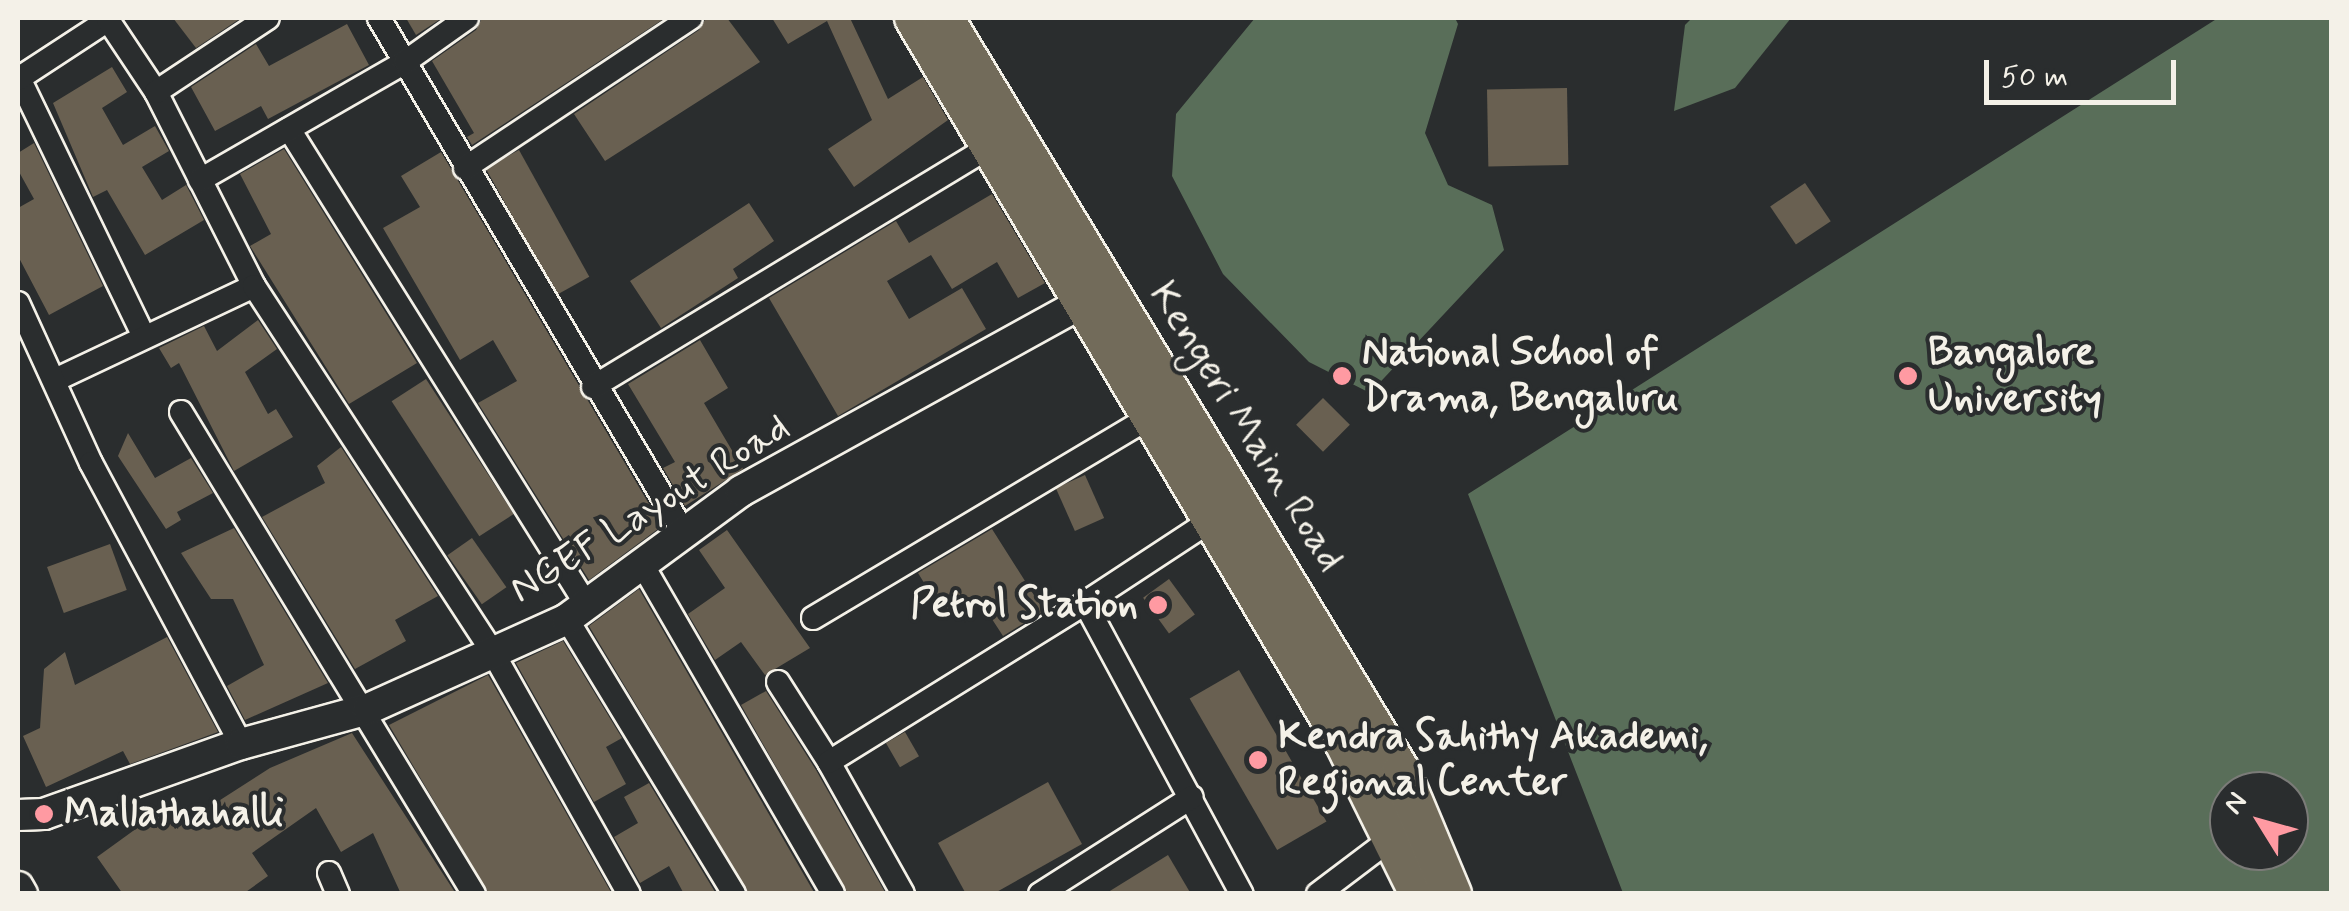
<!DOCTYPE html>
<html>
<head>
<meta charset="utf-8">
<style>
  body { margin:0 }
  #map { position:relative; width:2349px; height:911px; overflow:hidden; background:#2a2d2e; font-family:Mynerve,sans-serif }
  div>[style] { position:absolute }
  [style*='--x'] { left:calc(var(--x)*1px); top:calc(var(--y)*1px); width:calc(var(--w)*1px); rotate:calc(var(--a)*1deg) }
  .green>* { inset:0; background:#596e59 }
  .building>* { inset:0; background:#696051; transform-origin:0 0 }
  .roads { filter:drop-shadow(2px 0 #f4f1e8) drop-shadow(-2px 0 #f4f1e8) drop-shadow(0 2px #f4f1e8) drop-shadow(0 -2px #f4f1e8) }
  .minor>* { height:22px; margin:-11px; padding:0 11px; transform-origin:11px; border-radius:11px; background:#2a2d2e }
  .tertiary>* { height:30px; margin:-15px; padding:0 15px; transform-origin:15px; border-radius:15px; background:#2a2d2e }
  .primary>* { height:38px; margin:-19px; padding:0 19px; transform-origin:19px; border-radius:19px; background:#726b5a }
  .dots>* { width:28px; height:28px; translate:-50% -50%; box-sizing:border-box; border:5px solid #2a2d2e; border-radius:50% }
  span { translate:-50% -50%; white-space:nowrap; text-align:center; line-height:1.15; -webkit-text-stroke:8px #2a2d2e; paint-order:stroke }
  .poi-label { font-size:40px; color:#f4f1e8; font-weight:700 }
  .left { translate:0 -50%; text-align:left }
  .right { translate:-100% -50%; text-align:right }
  .street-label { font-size:40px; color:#f4f1e8 }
  .frame { position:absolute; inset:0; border:20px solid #f4f1e8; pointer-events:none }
  .north { position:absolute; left:2209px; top:771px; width:100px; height:100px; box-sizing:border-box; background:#2a2d2e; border:2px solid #7b7b78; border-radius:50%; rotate:307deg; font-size:28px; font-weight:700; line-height:40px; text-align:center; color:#f4f1e8 }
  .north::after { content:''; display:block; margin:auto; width:35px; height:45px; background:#ff9aa2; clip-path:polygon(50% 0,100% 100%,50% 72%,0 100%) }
  .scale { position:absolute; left:1984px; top:60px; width:192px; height:45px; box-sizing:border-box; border:5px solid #f4f1e8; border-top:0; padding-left:12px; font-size:30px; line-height:35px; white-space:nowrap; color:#f4f1e8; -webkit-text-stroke:8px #2a2d2e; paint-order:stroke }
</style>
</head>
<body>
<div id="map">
  <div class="green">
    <i style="clip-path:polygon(1255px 18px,1455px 18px,1458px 24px,1425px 133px,1448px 185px,1492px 205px,1504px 250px,1370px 393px,1309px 362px,1223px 274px,1172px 176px,1176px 114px)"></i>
    <i style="clip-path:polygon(1692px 18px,1791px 18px,1735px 88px,1674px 111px,1685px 25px)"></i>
    <i style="clip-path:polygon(evenodd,2218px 18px,2331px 18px,2331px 893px,1623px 893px,1468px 494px,2218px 18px,2229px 791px,2289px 791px,2289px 851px,2229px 851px,2229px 791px)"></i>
  </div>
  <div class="building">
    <i style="clip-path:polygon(173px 18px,241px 18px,196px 48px)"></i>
    <i style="clip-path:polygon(406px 18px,442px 18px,416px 35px)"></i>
    <i style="clip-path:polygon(482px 18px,665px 18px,472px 145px,467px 137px,474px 133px,432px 61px,476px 30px)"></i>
    <i style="clip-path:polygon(706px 18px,727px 18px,760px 62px,605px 161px,574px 114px,699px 30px)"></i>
    <i style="clip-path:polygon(772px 18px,850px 18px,888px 99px,923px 77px,948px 120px,854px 187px,828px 149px,872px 120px,827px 21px,788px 44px)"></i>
    <i style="clip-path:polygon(347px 24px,369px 65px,268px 119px,261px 106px,215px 131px,191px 87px,256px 44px,269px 66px)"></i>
    <i style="clip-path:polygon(112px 67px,127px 92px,102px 108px,123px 145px,155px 126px,169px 151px,142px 167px,162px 200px,186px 185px,204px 220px,145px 255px,107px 190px,93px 197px,53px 103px)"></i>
    <i style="left:1567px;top:88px;width:77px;height:80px;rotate:89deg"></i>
    <i style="clip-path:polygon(34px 143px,103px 286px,49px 315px,18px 256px,18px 208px,34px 199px,18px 170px,18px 153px)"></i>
    <i style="clip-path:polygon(284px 149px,417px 363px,349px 404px,250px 246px,271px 234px,240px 174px)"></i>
    <i style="left:519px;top:150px;width:145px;height:38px;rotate:61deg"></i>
    <i style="clip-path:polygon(441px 152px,662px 526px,589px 580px,478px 403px,517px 381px,493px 340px,460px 360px,383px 228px,420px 207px,401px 176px)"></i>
    <i style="left:1805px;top:183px;width:46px;height:42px;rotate:56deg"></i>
    <i style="clip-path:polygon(992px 194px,1045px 283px,1018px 298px,997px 262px,952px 289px,931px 255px,887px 281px,909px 319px,962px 288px,986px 329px,838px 416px,769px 298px,896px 221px,909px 243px)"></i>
    <i style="clip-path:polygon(749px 203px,774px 241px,733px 269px,738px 278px,661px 328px,630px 281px)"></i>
    <i style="clip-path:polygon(258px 320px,277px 349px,245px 372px,268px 414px,276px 409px,293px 437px,234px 471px,179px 363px,171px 368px,159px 348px,204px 326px,217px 351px)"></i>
    <i style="clip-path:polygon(700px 340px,728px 388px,704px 403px,743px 469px,685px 506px,663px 468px,675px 462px,628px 384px)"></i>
    <i style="left:426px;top:379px;width:161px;height:41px;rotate:57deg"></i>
    <i style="left:1323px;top:398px;width:38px;height:38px;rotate:45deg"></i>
    <i style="clip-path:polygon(128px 433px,155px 478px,191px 458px,213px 493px,177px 512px,181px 520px,166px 529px,118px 456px)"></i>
    <i style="clip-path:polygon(341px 447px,438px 596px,395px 620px,406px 641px,355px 669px,262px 517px,325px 483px,317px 466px)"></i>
    <i style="left:1085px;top:475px;width:47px;height:32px;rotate:66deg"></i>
    <i style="clip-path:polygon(234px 528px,328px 683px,245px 720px,227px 686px,264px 665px,233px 599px,211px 599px,181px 553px)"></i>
    <i style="clip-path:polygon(992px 529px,1044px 611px,1003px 636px,977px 596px,945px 617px,918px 573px)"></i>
    <i style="clip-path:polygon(727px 530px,810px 648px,765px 675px,741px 642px,715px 660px,688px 614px,725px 588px,699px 550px)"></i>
    <i style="left:472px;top:538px;width:60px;height:30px;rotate:55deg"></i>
    <i style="left:110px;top:544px;width:49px;height:67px;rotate:70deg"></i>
    <i style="left:1169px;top:579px;width:44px;height:32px;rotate:54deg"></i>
    <i style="clip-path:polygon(639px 589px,815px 894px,749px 894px,589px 626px)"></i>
    <i style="clip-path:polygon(167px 637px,218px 732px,130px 764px,123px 751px,46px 787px,23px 736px,40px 728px,44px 669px,65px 652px,75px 685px)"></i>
    <i style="clip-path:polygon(563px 641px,622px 738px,606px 747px,626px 784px,594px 802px,516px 663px)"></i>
    <i style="left:1239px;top:670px;width:175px;height:57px;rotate:60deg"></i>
    <i style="clip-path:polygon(488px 675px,612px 894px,489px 894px,389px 725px)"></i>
    <i style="clip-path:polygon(766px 691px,816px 770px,886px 894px,848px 894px,741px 705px)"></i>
    <i style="left:905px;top:732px;width:28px;height:22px;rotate:60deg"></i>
    <i style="clip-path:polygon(352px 733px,456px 894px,401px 894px,373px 833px,341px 852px,316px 808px,252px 853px,268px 876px,243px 894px,123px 894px,97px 857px,162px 810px,175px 829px,270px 768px)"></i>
    <i style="clip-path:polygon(1048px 782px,1082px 844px,993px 894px,966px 894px,938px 843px)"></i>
    <i style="clip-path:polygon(649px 783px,715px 892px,684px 894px,669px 866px,640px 883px,614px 837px,638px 823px,624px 797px)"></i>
    <i style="clip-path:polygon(1168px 855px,1191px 894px,1105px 894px)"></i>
  </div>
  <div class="roads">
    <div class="minor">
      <i style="--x:379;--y:18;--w:599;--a:59.36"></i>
      <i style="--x:19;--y:78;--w:284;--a:64.2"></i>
      <i style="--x:18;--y:79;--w:108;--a:-33.2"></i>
      <i style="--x:108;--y:20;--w:87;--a:56.3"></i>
      <i style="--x:156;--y:92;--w:217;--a:63.2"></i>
      <i style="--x:254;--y:286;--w:220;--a:154.7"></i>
      <i style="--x:156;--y:92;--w:134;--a:-33.5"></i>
      <i style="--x:289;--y:129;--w:560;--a:57.98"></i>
      <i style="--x:465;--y:168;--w:271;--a:-33.6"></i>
      <i style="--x:200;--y:180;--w:237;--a:-29.9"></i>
      <i style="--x:405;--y:62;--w:76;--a:-35.4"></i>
      <i style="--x:254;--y:286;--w:436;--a:56.9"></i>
      <i style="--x:492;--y:651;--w:279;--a:60.6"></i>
      <i style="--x:18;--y:303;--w:176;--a:65.5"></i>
      <i style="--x:91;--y:463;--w:319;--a:61.9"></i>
      <i style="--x:593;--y:387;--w:463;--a:-31.2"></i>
      <i style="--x:181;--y:412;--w:564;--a:58.71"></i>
      <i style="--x:1213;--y:519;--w:153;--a:146.7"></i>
      <i style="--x:1085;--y:603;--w:331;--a:61.7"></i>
      <i style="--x:642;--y:564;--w:381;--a:59.9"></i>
      <i style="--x:813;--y:618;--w:392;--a:-30.8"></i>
      <i style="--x:567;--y:619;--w:322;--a:58.7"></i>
      <i style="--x:778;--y:682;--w:95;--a:57.5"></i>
      <i style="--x:329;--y:873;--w:23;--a:67"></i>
      <i style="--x:903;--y:894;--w:151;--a:-119.3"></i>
      <i style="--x:829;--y:762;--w:301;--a:-31.8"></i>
      <i style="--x:1040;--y:894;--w:180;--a:-32.5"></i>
      <i style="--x:1318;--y:894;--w:93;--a:-37.1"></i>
    </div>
    <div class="tertiary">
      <i style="--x:18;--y:815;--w:26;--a:-2"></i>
      <i style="--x:44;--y:814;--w:209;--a:-19.6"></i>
      <i style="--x:241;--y:744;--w:132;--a:-15.4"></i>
      <i style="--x:368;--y:709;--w:218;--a:-24.3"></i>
      <i style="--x:567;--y:619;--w:216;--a:-36.3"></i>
      <i style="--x:741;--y:491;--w:410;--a:-28.9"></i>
      <i style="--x:18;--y:887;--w:8;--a:60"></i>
    </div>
    <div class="primary">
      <i style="--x:914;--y:18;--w:844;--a:59.3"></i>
      <i style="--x:1345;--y:744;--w:167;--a:63.7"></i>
      <i style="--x:944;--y:18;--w:882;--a:58.78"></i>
      <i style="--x:1401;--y:772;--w:132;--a:67.3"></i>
    </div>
  </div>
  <div class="dots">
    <i style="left:1342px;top:376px;background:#ff9aa2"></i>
    <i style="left:1908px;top:376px;background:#ff9aa2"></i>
    <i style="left:1158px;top:605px;background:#ff9aa2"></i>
    <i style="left:1258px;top:760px;background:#ff9aa2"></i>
    <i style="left:44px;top:814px;background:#ff9aa2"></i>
  </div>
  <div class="poi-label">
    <span class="left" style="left:1362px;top:376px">National School of<br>Drama, Bengaluru</span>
    <span class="left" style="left:1928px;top:376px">Bangalore<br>University</span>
    <span class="right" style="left:1138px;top:605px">Petrol Station</span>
    <span class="left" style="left:1278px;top:760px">Kendra Sahithy Akademi,<br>Regional Center</span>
    <span class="left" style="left:64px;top:814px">Mallathahalli</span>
  </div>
  <div class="street-label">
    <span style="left:1246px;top:427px;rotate:58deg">Kengeri Main Road</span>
    <span style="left:650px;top:509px;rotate:-32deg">NGEF Layout Road</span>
  </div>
  <div class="frame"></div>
  <div class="north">N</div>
  <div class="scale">50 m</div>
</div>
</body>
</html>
